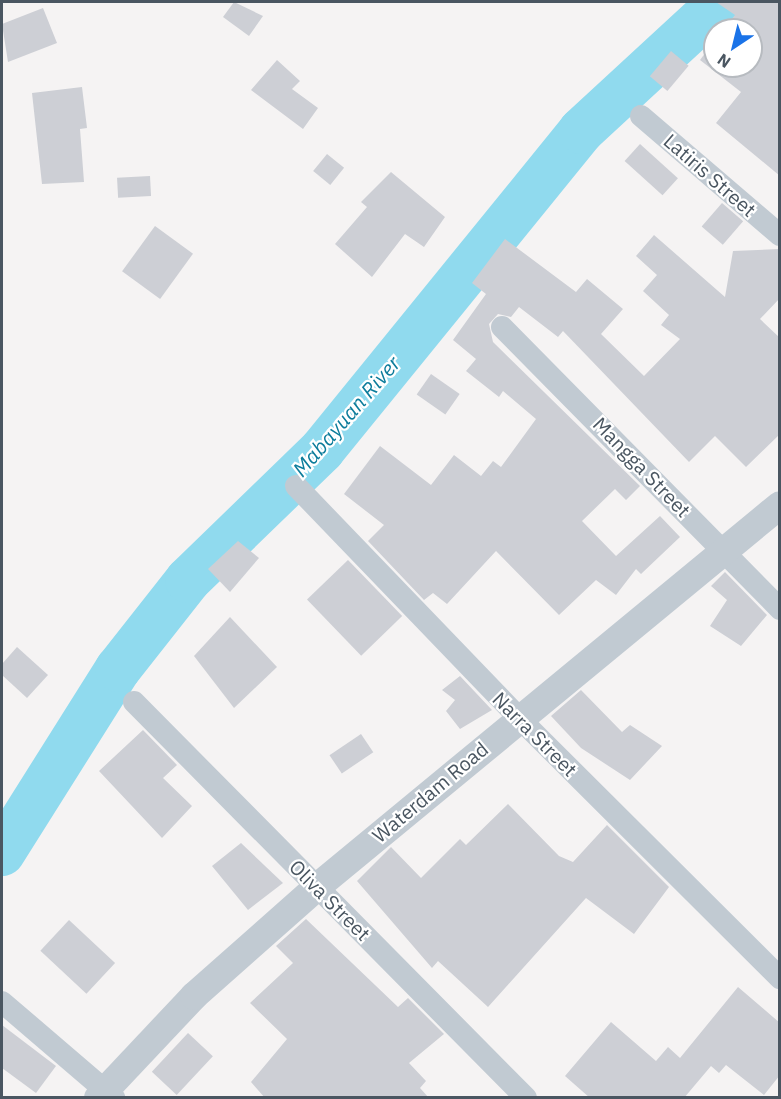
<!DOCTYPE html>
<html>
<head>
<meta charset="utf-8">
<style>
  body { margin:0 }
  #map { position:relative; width:781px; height:1099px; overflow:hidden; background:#f5f3f3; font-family:"IBM Plex Sans",sans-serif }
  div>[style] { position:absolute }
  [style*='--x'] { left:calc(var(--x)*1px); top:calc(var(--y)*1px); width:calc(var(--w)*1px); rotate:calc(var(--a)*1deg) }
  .river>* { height:46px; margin:-23px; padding:0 23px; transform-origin:23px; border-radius:23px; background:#90daee }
  .building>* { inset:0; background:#cdcfd5; transform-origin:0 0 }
  .minor>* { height:22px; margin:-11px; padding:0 11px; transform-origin:11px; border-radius:11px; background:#c1cad2 }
  .tertiary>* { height:28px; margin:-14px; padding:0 14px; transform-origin:14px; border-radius:14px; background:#c1cad2 }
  span { translate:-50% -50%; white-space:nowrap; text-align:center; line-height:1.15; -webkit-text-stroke:4.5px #fff; paint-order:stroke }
  .street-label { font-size:20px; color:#4a5661 }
  .water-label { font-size:21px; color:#0c7c9b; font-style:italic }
  .frame { position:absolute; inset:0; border:3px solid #4a5661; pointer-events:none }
  .north { position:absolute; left:703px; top:18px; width:60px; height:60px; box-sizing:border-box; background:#fff; border:2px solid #b7bbc0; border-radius:50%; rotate:215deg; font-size:16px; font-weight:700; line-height:24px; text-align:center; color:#4a5661 }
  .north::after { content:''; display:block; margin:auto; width:21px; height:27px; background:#1a73e8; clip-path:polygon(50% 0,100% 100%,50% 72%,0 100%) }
</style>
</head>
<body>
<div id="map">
  <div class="river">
    <i style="--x:2;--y:853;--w:218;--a:-57.8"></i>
    <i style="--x:118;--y:669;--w:113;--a:-51.8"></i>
    <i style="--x:188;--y:580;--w:187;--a:-44.1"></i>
    <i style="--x:322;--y:450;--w:411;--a:-50.9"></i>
    <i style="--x:581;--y:131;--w:190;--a:-42.7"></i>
  </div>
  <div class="building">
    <i style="clip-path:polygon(234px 2px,263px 16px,249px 36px,223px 17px)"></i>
    <i style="clip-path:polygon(716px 2px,780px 2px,780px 176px,716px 123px,741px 92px,700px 60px,715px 40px,715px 66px,751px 66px,751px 30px,723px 30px,735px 15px)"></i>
    <i style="clip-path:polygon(43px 8px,57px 43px,8px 62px,2px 24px)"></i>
    <i style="left:671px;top:51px;width:23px;height:33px;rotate:40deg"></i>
    <i style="clip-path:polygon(277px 60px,300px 81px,292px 89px,318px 108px,303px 129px,251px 90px)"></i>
    <i style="clip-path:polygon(82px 87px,87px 128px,80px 129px,84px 182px,42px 184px,32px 93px)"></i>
    <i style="left:640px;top:144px;width:51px;height:23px;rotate:42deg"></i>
    <i style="left:327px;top:154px;width:22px;height:22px;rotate:39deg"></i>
    <i style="clip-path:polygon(391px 172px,445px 217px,424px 247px,405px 234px,372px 277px,335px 244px,367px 207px,361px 202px)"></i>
    <i style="left:150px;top:176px;width:20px;height:33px;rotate:87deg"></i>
    <i style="left:722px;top:203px;width:28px;height:31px;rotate:41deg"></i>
    <i style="left:155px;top:226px;width:47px;height:56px;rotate:36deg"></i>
    <i style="clip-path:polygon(654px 235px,725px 297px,733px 251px,780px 249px,780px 298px,760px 319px,780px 338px,780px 434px,746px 467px,715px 436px,689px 462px,563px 331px,558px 337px,519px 307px,511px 317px,498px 314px,489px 324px,493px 342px,640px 486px,626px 500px,615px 489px,582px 521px,616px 556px,660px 516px,680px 537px,641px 574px,636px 569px,616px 595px,596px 580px,559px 615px,496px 551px,447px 604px,433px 593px,424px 600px,368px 541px,384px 525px,344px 494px,380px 446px,431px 485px,454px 455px,481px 476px,493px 461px,501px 467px,536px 419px,503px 391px,499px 397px,466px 371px,476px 359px,453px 340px,486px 294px,472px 283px,505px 239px,576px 292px,587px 279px,623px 309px,601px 334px,644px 376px,680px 339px,661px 325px,669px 315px,643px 291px,657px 275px,636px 256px)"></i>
    <i style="left:431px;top:374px;width:35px;height:25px;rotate:35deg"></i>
    <i style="clip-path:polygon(238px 541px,259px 558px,230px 592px,208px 569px)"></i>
    <i style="left:348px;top:560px;width:78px;height:57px;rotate:46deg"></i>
    <i style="clip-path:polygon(725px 572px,767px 615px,741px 646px,710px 626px,727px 600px,711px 586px)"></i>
    <i style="clip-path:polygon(230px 617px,277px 667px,234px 708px,194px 656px)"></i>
    <i style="clip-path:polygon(17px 647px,48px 675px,27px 698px,2px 675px,2px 664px)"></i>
    <i style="clip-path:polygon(460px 676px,492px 710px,460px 729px,446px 711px,455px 700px,442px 690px)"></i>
    <i style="clip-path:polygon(581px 690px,622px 732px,630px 725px,662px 746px,630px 780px,581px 748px,551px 716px)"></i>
    <i style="clip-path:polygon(143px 730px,177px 765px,163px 778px,192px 806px,162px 838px,99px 771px)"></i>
    <i style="left:361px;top:734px;width:22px;height:38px;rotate:56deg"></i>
    <i style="clip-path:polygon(508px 804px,559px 856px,573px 862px,607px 825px,669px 887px,634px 934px,586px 898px,488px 1007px,438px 961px,432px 968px,357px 881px,391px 847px,421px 878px,460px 839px,466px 845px)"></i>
    <i style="clip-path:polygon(241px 843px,283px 883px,248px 910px,212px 866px)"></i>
    <i style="clip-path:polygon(306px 919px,398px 1007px,408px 998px,444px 1034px,409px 1063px,426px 1081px,420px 1088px,429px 1098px,265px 1098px,251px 1082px,287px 1039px,250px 1003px,293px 963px,276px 946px)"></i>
    <i style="left:69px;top:920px;width:63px;height:42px;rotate:43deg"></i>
    <i style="clip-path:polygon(738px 987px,780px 1023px,780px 1075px,764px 1095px,726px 1065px,719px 1073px,711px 1066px,684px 1098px,590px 1098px,565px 1076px,611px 1022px,656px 1061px,668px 1047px,680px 1058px)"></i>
    <i style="clip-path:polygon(2px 1025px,56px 1066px,36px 1093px,2px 1068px)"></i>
    <i style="left:188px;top:1033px;width:34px;height:53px;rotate:43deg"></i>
  </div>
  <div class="minor">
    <i style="--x:641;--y:116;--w:183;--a:40.6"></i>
    <i style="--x:502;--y:327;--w:396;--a:45.4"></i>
    <i style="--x:296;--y:486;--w:320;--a:46.1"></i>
    <i style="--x:518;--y:717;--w:370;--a:44.9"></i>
    <i style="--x:134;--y:702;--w:557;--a:45.29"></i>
    <i style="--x:2;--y:1002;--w:148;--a:40.6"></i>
  </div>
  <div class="tertiary">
    <i style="--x:98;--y:1098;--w:140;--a:-46.7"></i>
    <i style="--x:194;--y:996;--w:164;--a:-41.5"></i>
    <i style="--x:317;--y:887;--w:600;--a:-39.52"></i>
  </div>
  <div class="street-label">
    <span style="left:710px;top:175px;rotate:41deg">Latiris Street</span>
    <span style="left:642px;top:467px;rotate:46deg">Mangga Street</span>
    <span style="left:535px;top:734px;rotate:45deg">Narra Street</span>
    <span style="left:430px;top:792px;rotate:-40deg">Waterdam Road</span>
    <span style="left:330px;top:900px;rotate:45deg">Oliva Street</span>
  </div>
  <div class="water-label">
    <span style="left:346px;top:416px;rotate:-49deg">Mabayuan River</span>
  </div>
  <div class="frame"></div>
  <div class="north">N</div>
</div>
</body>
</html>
